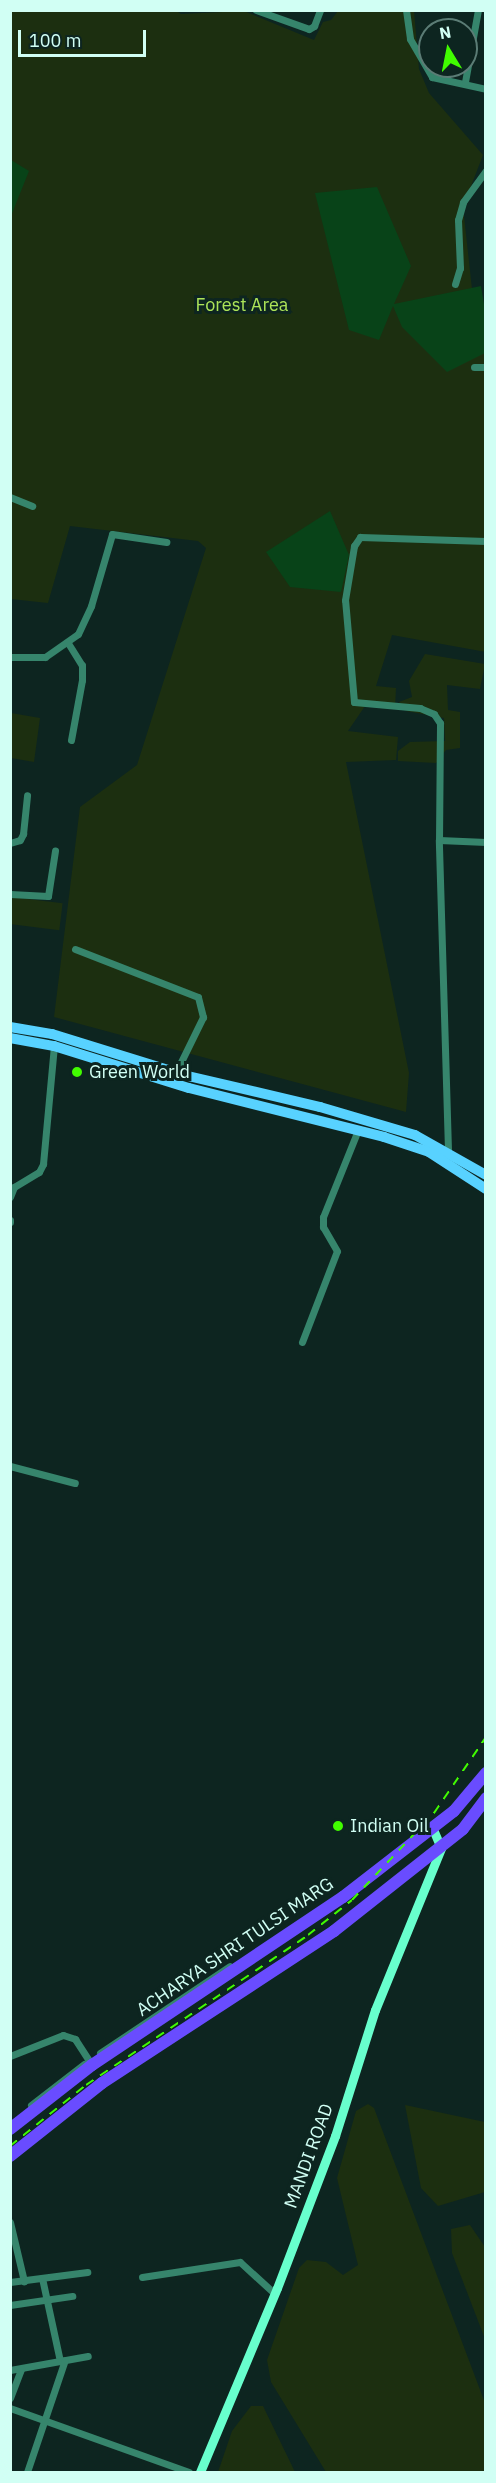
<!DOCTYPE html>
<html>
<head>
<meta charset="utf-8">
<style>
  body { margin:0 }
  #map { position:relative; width:496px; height:2483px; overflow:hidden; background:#0d2520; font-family:"IBM Plex Sans",sans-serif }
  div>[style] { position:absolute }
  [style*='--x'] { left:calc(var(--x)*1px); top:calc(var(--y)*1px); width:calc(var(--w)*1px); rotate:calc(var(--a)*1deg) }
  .green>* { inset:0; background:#1c2f10; transform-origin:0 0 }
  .water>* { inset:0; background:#084318 }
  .street>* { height:7px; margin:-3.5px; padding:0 3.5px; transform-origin:3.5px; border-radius:3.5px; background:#36856c }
  .secondary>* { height:9px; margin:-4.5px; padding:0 4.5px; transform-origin:4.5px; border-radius:4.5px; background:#68ffcd }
  .primary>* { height:10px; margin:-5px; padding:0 5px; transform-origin:5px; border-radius:5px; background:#58d2ff }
  .highway>* { height:12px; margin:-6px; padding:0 6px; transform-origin:6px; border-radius:6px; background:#694cff }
  .rail>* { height:2px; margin-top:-1px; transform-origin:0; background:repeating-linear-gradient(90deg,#41fc00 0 9px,transparent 0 17px) }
  .dots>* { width:16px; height:16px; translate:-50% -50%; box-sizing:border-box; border:3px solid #0d2520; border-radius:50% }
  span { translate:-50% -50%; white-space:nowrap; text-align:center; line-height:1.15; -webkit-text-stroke:6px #0d2520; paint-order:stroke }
  .park-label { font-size:18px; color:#ade458 }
  .poi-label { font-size:18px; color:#d1fff4 }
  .left { translate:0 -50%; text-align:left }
  .street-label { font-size:18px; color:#d1fff4 }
  .frame { position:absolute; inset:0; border:12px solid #d1fff4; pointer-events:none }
  .north { position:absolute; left:418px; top:18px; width:60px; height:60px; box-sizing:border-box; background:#0d2520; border:2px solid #5b7c75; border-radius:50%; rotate:350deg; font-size:16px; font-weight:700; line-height:24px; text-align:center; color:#d1fff4 }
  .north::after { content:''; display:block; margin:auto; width:21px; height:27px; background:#41fc00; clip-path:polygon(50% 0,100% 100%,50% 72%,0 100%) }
  .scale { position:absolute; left:18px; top:30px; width:128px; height:27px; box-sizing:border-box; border:3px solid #d1fff4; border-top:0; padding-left:8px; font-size:18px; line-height:21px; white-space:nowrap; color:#d1fff4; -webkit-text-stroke:4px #0d2520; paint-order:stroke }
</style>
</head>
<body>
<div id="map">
  <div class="green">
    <i style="clip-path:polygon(175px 10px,181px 14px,244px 11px,314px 40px,323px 22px,331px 20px,338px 11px,414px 11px,419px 69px,429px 93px,483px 155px,463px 207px,472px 289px,486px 318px,486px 652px,392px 635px,376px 686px,396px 688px,395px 709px,365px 706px,348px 731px,398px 737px,396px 760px,346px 762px,409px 1073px,406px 1112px,54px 1017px,80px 807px,137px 765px,206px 548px,198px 541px,70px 526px,48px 603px,11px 599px,11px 11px)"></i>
    <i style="clip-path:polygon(425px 654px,485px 664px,480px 689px,447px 685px,448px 710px,460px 712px,460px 748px,446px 750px,436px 763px,398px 761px,398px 751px,410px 742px,445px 741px,444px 718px,406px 711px,399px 702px,412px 697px,409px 681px)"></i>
    <i style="clip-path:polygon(11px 713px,40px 718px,34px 762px,11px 758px)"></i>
    <i style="left:11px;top:897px;width:52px;height:27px;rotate:7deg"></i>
    <i style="clip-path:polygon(368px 2104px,374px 2108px,485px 2403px,485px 2472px,326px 2472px,271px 2382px,267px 2360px,299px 2268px,307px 2260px,326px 2262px,343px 2275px,358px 2265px,337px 2178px,356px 2111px)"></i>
    <i style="clip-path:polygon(405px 2105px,485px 2122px,485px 2192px,438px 2206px,421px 2188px)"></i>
    <i style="clip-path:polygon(470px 2225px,485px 2247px,485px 2339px,452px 2253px,451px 2229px)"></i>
    <i style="clip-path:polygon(251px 2406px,263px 2406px,295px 2472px,218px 2472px,232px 2431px)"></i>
  </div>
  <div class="water">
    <i style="clip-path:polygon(11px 160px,29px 171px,11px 216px,10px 160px)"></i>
    <i style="clip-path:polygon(377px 187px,411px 266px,394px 304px,481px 286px,485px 310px,485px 353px,447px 372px,402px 327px,393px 306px,379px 340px,349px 330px,315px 193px)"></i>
    <i style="clip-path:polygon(330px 511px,349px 555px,341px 592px,290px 587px,266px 552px)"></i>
  </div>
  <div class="street">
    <i style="--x:256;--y:10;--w:56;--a:19.7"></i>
    <i style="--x:309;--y:29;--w:6;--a:-31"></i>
    <i style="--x:314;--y:26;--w:17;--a:-69"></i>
    <i style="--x:406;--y:10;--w:29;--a:82"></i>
    <i style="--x:410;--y:39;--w:44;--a:59.9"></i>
    <i style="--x:432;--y:77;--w:55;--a:12.5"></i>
    <i style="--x:465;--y:82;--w:73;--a:-79.8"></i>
    <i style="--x:455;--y:284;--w:17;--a:-73"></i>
    <i style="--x:460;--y:268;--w:48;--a:-92.4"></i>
    <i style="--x:458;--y:220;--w:19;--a:-74"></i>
    <i style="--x:463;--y:202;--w:39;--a:-54"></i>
    <i style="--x:474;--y:367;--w:12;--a:0"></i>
    <i style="--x:10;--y:497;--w:24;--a:22"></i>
    <i style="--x:68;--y:643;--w:26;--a:58"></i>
    <i style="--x:82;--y:665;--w:15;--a:90"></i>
    <i style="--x:82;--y:680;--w:61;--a:100.4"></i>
    <i style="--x:10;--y:657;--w:35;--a:0"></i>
    <i style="--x:45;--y:657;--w:40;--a:-34.9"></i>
    <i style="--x:78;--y:634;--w:31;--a:-65"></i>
    <i style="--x:91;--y:606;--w:75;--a:-73.7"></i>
    <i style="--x:112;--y:534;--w:55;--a:8.4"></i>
    <i style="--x:439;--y:840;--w:47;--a:2.4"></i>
    <i style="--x:10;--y:843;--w:10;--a:-17"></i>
    <i style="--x:20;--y:840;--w:7;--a:-63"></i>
    <i style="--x:23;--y:834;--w:39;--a:-84"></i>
    <i style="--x:10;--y:894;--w:38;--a:3"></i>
    <i style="--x:48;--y:896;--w:46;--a:-81.2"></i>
    <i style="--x:75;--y:949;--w:132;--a:21.3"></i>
    <i style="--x:198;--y:997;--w:21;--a:76"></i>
    <i style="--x:203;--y:1017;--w:61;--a:116.1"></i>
    <i style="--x:448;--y:1150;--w:310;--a:-91.7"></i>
    <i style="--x:439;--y:840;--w:117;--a:-89.5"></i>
    <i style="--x:440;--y:723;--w:11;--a:-124"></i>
    <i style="--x:434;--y:714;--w:15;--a:-157"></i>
    <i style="--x:420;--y:708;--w:66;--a:-174.8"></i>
    <i style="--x:354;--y:702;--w:102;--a:-95"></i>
    <i style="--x:345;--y:600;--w:55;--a:-80.5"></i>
    <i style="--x:354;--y:546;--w:11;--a:-56"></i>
    <i style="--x:360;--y:537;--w:126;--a:1.8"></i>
    <i style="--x:10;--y:1197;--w:11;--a:-68"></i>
    <i style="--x:14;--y:1187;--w:29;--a:-31"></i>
    <i style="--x:39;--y:1172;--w:9;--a:-63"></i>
    <i style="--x:43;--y:1164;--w:119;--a:-84.7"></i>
    <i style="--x:10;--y:1220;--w:2;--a:90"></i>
    <i style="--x:302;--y:1342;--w:97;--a:-69"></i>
    <i style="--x:337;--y:1251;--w:28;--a:-120"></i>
    <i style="--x:323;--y:1227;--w:10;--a:-90"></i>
    <i style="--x:323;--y:1217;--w:94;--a:-68.1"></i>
    <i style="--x:10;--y:1466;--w:67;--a:14.7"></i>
    <i style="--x:100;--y:2053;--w:156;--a:-33.8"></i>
    <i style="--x:10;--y:2056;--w:57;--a:-21.6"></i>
    <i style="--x:63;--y:2035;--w:13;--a:18"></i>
    <i style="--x:75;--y:2039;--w:31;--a:57"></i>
    <i style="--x:31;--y:2105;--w:67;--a:-37.7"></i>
    <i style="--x:10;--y:2222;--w:61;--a:76.7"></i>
    <i style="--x:142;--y:2277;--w:99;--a:-8.7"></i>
    <i style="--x:240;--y:2262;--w:47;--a:42.4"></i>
    <i style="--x:42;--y:2278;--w:85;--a:77.8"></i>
    <i style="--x:10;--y:2282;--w:78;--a:-7.4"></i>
    <i style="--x:10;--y:2305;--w:63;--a:-8.3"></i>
    <i style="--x:10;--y:2370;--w:79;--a:-10.2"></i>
    <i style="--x:10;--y:2398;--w:31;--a:-69"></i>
    <i style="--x:10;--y:2408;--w:190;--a:19.7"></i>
    <i style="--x:27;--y:2472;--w:118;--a:-71.3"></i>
  </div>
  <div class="secondary">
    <i style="--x:200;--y:2472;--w:199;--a:-67.3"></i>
    <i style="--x:277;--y:2288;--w:163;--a:-69.1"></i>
    <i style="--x:335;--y:2136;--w:132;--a:-72.4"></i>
    <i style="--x:375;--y:2010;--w:175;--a:-67.8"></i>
    <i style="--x:441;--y:1848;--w:21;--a:-113"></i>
  </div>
  <div class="primary">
    <i style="--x:10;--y:1027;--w:43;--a:9.5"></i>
    <i style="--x:52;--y:1034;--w:142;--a:17.2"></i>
    <i style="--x:188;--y:1076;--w:136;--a:13.2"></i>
    <i style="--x:320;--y:1107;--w:99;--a:16.4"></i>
    <i style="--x:415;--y:1135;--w:81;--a:29.4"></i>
    <i style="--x:10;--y:1038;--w:45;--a:10.3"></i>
    <i style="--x:54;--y:1046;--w:141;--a:17.3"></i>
    <i style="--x:189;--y:1088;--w:201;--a:14.1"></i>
    <i style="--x:384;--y:1137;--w:47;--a:18.4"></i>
    <i style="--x:429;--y:1152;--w:68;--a:33"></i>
  </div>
  <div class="highway">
    <i style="--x:10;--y:2129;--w:104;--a:-38"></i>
    <i style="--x:92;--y:2065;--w:302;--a:-33.8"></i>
    <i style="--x:343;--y:1897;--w:140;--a:-37.8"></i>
    <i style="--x:454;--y:1811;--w:50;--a:-49.9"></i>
    <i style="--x:10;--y:2156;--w:117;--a:-38.4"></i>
    <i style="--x:102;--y:2083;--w:277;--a:-33.2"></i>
    <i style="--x:334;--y:1931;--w:164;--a:-38.3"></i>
    <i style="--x:463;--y:1829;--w:39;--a:-53"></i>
  </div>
  <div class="rail">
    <i style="--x:10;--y:2146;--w:97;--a:-38.8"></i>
    <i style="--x:86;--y:2085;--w:268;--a:-34"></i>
    <i style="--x:308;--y:1935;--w:56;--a:-38.5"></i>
    <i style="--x:352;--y:1900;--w:120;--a:-46.7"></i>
    <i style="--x:434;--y:1813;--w:92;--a:-55.6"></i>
  </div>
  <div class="dots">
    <i style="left:77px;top:1072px;background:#41fc00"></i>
    <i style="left:338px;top:1826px;background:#41fc00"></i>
  </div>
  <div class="park-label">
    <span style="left:242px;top:305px">Forest Area</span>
  </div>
  <div class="poi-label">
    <span class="left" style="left:89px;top:1072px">Green World</span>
    <span class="left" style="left:350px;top:1826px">Indian Oil</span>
  </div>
  <div class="street-label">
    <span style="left:235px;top:1947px;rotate:-34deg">ACHARYA SHRI TULSI MARG</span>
    <span style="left:309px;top:2156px;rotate:-70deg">MANDI ROAD</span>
  </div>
  <div class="frame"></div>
  <div class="north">N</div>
  <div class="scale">100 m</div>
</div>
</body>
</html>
